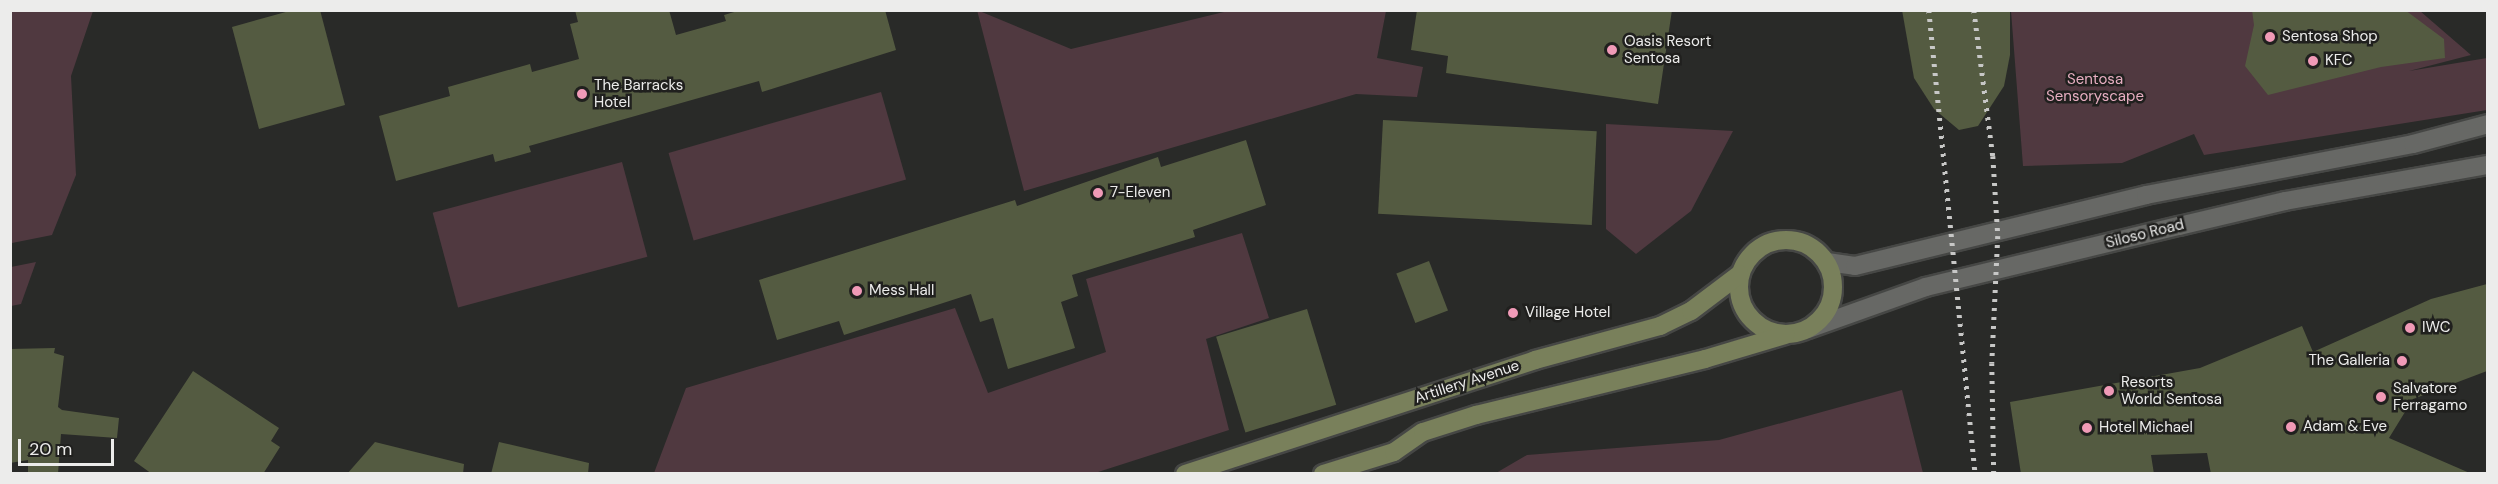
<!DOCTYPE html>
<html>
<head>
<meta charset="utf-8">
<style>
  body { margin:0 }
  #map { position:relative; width:2498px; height:484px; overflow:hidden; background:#292a28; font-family:"DM Sans",sans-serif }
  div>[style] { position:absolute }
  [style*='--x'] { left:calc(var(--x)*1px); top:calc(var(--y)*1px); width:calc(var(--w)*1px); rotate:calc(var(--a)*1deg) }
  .green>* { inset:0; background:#503940; transform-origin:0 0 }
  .building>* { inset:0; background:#545b41; transform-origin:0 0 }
  .roads { filter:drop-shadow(2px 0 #464745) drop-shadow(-2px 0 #464745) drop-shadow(0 2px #464745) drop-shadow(0 -2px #464745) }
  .street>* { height:18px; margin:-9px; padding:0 9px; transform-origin:9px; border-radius:9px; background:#676865 }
  .secondary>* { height:18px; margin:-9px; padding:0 9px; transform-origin:9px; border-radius:9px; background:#79805b }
  .secondary>.ring { margin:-9px; padding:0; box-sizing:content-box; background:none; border:18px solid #79805b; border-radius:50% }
  .rail>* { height:4.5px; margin-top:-2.25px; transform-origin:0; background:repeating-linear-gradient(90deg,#c7c7c6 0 3px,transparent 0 9px) }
  .dots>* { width:16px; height:16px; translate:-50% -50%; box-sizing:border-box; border:3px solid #20201e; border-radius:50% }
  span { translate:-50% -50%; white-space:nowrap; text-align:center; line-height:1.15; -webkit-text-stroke:5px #20201e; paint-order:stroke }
  .poi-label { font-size:15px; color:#ececeb }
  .left { translate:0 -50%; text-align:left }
  .right { translate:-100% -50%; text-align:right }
  .park-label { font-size:15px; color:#e7aec1 }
  .street-label { font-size:15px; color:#ececeb }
  .frame { position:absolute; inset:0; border:12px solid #ececeb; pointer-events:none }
  .scale { position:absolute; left:18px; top:439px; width:96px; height:27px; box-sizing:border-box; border:3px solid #ececeb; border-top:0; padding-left:8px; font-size:18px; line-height:21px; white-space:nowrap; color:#ececeb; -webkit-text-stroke:4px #20201e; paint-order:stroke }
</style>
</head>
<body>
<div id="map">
  <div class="green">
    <i style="clip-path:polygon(977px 10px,1071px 49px,1228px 11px,1386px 11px,1377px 58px,1423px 67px,1417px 97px,1356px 94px,1024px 191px)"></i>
    <i style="clip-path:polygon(10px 11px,93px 11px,71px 76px,76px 175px,52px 235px,12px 243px)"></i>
    <i style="clip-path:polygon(2011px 11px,2420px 11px,2471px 55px,2409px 71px,2487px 58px,2487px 110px,2204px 155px,2194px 134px,2122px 163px,2023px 166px)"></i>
    <i style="left:881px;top:92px;width:91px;height:221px;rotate:74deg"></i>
    <i style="clip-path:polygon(1606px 124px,1733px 131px,1691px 211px,1636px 254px,1606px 229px)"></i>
    <i style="left:622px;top:162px;width:98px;height:196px;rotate:75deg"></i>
    <i style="clip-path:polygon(1242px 233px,1269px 318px,1206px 339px,1229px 430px,1095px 473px,654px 473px,686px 388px,955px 308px,988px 393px,1106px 352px,1086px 279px)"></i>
    <i style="clip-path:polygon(36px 262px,21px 304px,11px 306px,11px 267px)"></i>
    <i style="clip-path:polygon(1902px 390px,1923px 473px,1496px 473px,1527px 455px,1719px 440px)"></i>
  </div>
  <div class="building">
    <i style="clip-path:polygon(293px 10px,320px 10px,345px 105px,259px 129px,232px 27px)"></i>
    <i style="clip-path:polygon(575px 10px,669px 10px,676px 35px,726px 21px,724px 15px,741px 10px,885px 10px,896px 50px,762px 92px,759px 81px,529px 146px,531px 152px,495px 162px,493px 154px,396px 181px,379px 116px,450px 96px,448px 87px,530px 64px,532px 72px,579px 59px,570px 24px,578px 22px)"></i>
    <i style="clip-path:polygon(1417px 10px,1672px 10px,1658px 104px,1446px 73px,1448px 56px,1411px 50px)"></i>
    <i style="clip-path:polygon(1902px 10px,2010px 10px,2010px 55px,2004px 86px,1978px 126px,1959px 130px,1934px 109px,1914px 78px)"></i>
    <i style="clip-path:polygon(2252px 10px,2405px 10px,2444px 39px,2445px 58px,2381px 67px,2268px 95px,2245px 66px,2254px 25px)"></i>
    <i style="left:1383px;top:120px;width:214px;height:94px;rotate:3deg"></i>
    <i style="clip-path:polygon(1246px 140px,1266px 205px,1193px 230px,1195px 237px,1072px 275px,1078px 296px,1061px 302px,1075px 348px,1008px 369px,993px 318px,980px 322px,971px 294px,844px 335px,839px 321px,777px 340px,759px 280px,1015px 200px,1017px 206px,1158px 157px,1161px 167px)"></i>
    <i style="left:1429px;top:261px;width:53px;height:35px;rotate:69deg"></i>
    <i style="clip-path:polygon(2487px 284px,2487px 371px,2413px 399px,2389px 438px,2472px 474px,2211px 474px,2207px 453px,2151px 455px,2154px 474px,2021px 474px,2010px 402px,2200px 368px,2302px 326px,2313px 352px,2431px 299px)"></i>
    <i style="left:1307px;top:309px;width:100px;height:95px;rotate:73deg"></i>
    <i style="clip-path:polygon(55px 348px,54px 353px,64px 356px,58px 407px,62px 410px,119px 418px,117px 438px,61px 434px,58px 474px,28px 474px,28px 460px,10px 463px,10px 349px)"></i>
    <i style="clip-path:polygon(193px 371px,279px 428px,271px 441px,280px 447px,263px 474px,152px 474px,134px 461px)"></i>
    <i style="clip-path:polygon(375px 442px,464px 464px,463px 474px,347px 474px)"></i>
    <i style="clip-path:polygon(499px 442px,589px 463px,588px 474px,491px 474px)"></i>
  </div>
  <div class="roads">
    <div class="street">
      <i style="--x:1827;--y:262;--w:28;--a:8"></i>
      <i style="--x:1855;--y:266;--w:300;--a:-13.7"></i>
      <i style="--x:2146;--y:195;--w:272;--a:-10.8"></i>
      <i style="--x:2413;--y:144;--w:78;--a:-14.9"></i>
      <i style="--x:1808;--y:329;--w:125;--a:-19.6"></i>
      <i style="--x:1926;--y:287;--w:260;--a:-13.6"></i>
      <i style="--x:2179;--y:226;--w:109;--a:-13.3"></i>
      <i style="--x:2285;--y:201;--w:206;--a:-10.1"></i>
    </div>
    <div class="secondary">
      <i class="ring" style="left:1739px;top:240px;width:76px;height:76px"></i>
      <i style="--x:1185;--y:474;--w:368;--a:-18"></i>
      <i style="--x:1535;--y:360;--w:130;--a:-15.2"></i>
      <i style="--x:1660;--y:326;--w:34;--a:-26"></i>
      <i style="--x:1691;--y:311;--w:61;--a:-37.1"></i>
      <i style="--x:1323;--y:474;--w:74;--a:-17.2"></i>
      <i style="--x:1394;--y:452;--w:35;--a:-35"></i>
      <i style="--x:1423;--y:432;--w:56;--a:-17.8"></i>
      <i style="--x:1476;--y:415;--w:236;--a:-13.7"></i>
      <i style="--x:1705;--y:359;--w:84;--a:-16.7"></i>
    </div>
  </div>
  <div class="rail">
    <i style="--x:1929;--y:10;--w:466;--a:84.3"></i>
    <i style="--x:1974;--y:10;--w:147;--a:82.6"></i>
    <i style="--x:1993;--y:156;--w:80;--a:86.4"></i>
    <i style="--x:1998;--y:236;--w:127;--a:92.7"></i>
    <i style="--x:1992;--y:363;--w:111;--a:89"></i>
  </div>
  <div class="dots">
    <i style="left:2270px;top:37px;background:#f09ab7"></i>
    <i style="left:1612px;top:50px;background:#f09ab7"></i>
    <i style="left:2313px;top:61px;background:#f09ab7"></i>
    <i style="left:582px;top:94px;background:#f09ab7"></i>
    <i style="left:1098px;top:193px;background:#f09ab7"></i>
    <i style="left:857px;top:291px;background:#f09ab7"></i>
    <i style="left:1513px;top:313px;background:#f09ab7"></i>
    <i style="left:2410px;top:328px;background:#f09ab7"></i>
    <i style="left:2402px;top:361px;background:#f09ab7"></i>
    <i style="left:2109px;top:391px;background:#f09ab7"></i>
    <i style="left:2381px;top:397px;background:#f09ab7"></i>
    <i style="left:2291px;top:427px;background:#f09ab7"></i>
    <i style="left:2087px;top:428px;background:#f09ab7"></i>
  </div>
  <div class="poi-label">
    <span class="left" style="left:2282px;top:37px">Sentosa Shop</span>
    <span class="left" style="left:1624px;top:50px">Oasis Resort<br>Sentosa</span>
    <span class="left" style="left:2325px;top:61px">KFC</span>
    <span class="left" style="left:594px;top:94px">The Barracks<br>Hotel</span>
    <span class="left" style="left:1110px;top:193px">7-Eleven</span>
    <span class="left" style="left:869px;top:291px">Mess Hall</span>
    <span class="left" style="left:1525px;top:313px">Village Hotel</span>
    <span class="left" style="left:2422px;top:328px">IWC</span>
    <span class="right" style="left:2390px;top:361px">The Galleria</span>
    <span class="left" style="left:2121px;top:391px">Resorts<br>World Sentosa</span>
    <span class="left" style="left:2393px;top:397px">Salvatore<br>Ferragamo</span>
    <span class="left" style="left:2303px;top:427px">Adam &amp; Eve</span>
    <span class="left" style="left:2099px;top:428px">Hotel Michael</span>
  </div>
  <div class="park-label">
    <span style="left:2095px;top:88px">Sentosa<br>Sensoryscape</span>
  </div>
  <div class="street-label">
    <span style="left:2145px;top:234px;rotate:-14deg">Siloso Road</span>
    <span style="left:1467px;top:382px;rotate:-18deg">Artillery Avenue</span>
  </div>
  <div class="frame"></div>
  <div class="scale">20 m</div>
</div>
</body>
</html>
